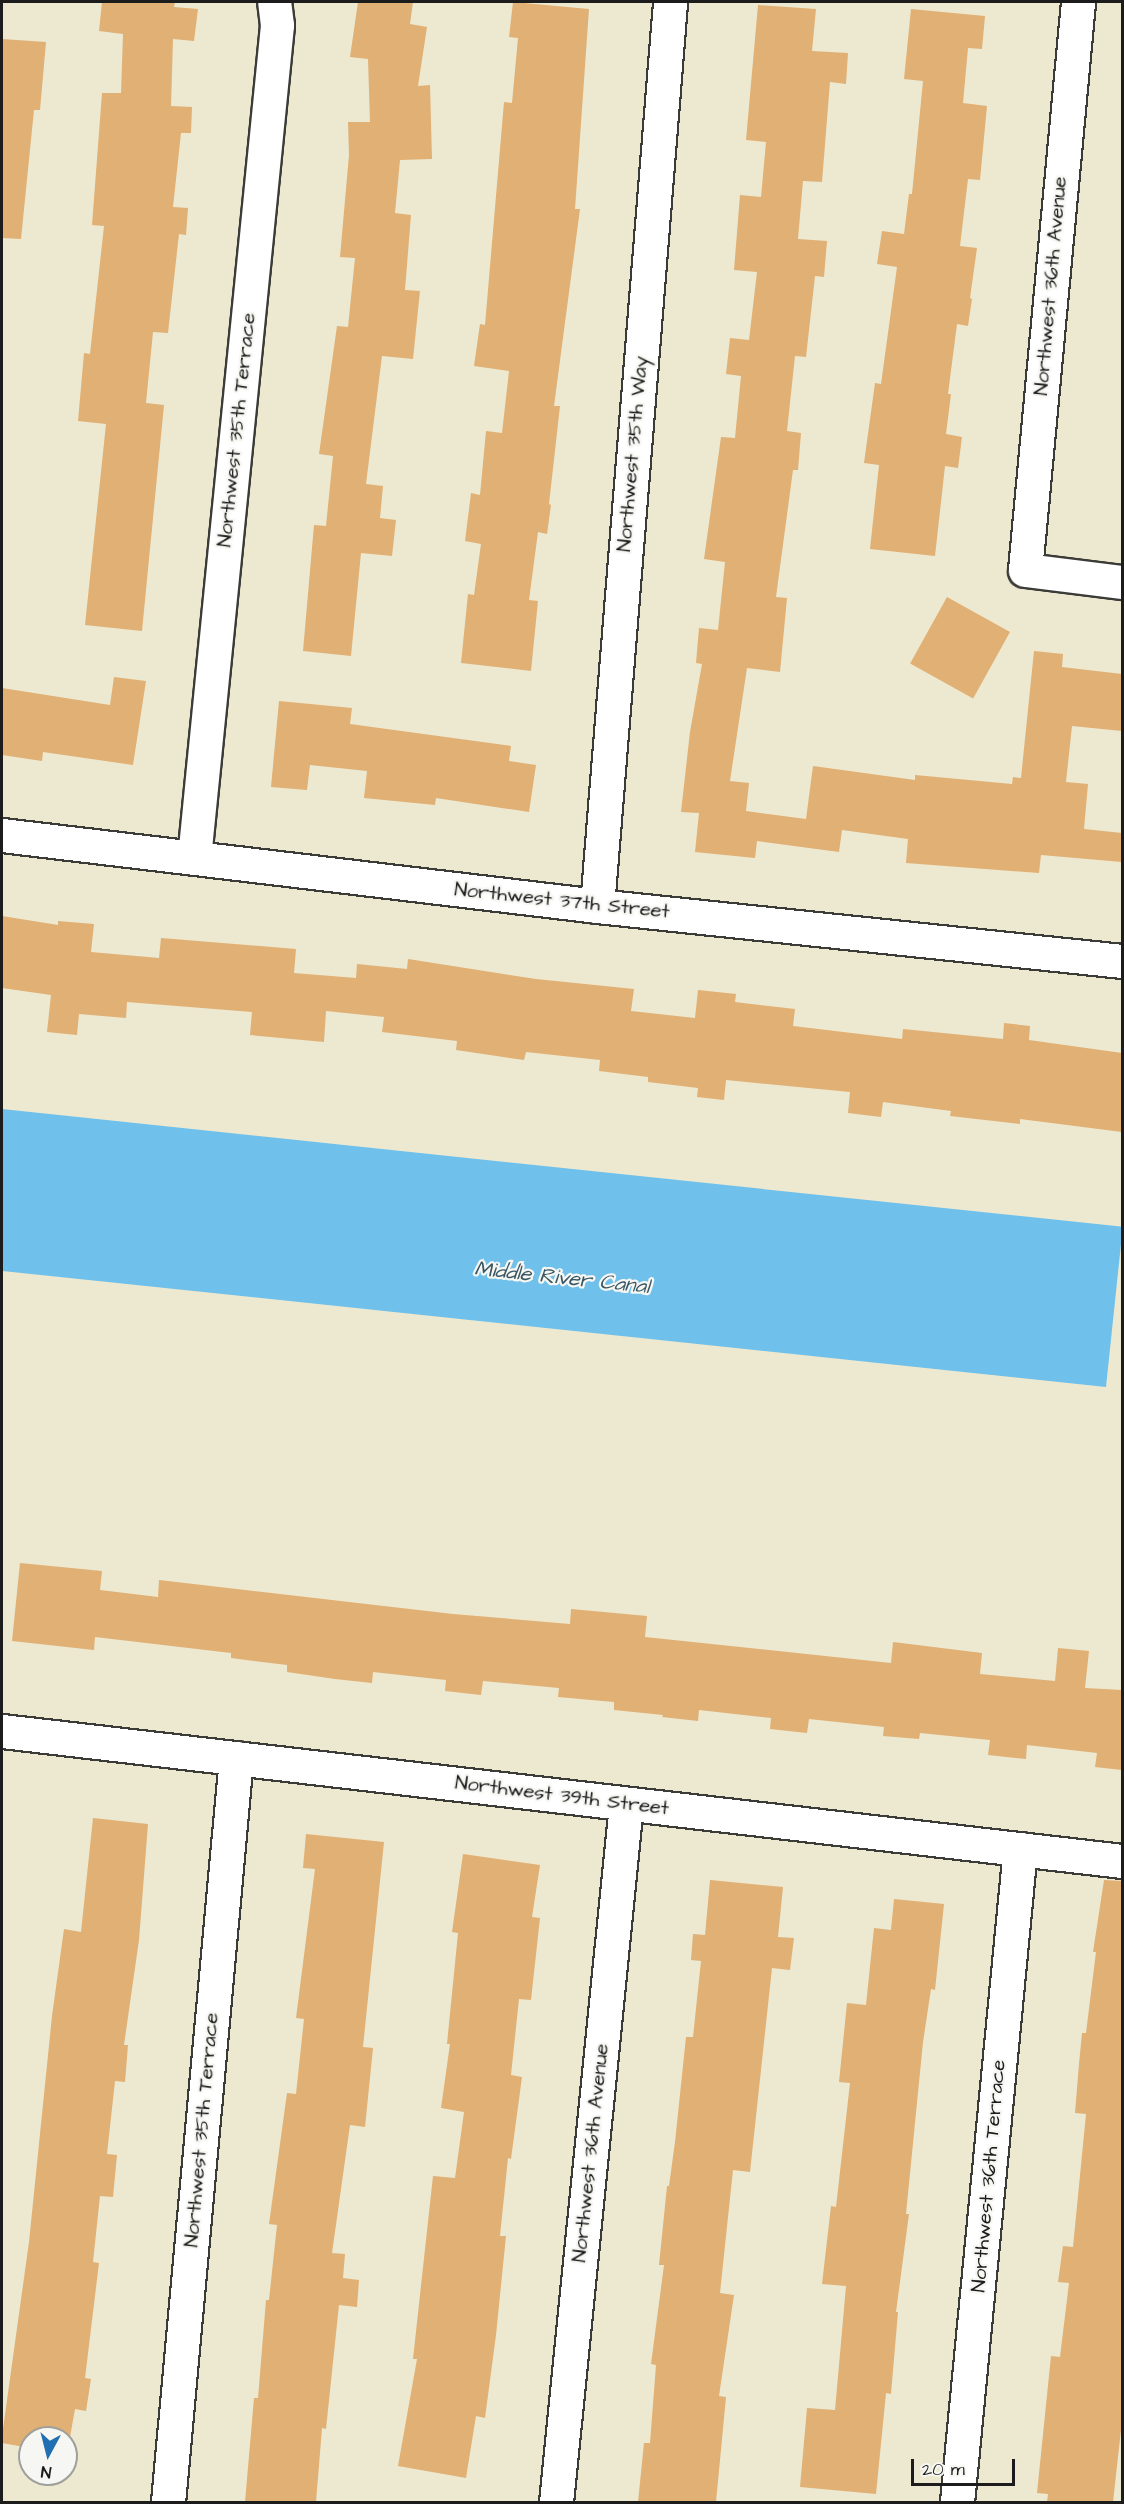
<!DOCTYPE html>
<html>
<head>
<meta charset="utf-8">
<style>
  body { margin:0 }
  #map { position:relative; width:1124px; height:2504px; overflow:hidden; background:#ede8d0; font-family:"Architects Daughter",sans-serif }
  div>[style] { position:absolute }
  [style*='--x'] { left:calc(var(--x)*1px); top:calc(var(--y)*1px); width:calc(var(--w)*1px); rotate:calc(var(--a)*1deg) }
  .water>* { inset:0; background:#6fc1eb; transform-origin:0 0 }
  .building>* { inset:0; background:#e0b074; transform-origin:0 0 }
  .roads { filter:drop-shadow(2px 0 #3b3b37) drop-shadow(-2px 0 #3b3b37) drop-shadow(0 2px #3b3b37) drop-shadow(0 -2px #3b3b37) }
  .minor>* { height:33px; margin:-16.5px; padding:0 16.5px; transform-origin:16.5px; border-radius:16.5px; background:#fff }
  span { translate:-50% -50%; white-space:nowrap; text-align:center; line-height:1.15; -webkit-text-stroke:4.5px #f6f6f2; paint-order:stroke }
  .street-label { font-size:20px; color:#1c1c1c }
  .water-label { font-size:21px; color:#395664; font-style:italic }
  .frame { position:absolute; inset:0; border:3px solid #1c1c1c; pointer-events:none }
  .north { position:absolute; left:18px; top:2426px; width:60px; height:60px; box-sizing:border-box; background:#f6f6f2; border:2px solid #9f9f9c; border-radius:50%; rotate:187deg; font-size:16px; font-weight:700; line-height:24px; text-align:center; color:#1c1c1c }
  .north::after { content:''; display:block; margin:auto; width:21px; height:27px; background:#1f6fb2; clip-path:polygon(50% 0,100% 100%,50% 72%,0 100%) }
  .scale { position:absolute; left:911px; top:2459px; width:104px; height:27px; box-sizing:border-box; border:3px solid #1c1c1c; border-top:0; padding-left:8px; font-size:18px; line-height:21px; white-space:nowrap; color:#1c1c1c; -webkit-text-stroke:4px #f6f6f2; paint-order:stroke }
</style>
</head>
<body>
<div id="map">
  <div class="water">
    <i style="left:2px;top:1109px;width:1127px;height:161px;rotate:6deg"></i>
  </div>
  <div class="building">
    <i style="clip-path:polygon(102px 2px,175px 2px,174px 7px,198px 9px,194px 41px,173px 39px,171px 106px,192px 107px,191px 133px,181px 133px,173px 207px,188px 208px,186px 235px,179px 234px,168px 333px,153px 332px,146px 403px,164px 405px,142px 631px,85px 625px,106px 424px,78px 421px,84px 353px,90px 354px,104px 226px,92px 225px,102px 93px,121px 93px,123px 34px,99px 31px)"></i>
    <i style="clip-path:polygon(358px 2px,413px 2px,410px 24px,427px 27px,418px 86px,430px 85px,432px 159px,400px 160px,395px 213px,411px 215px,405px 290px,420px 291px,413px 359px,382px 356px,366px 484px,383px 486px,380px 518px,396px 520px,392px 556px,361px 553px,351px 656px,303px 651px,314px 525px,326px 526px,333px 456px,319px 454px,337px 326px,348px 327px,355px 258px,340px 257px,349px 155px,348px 122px,370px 122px,368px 59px,350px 57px)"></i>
    <i style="clip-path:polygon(513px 2px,589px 9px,575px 209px,580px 209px,554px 406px,560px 406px,549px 504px,551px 505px,547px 534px,538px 532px,529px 600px,538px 601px,531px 671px,461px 663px,468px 594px,474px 595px,481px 544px,465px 541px,471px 493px,480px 495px,486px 431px,502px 433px,509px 371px,474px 366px,480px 324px,485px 325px,504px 102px,512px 103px,518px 38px,509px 37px)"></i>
    <i style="clip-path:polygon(758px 5px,816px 9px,812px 51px,848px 53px,846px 84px,830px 82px,822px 182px,803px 181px,798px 239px,827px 241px,824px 277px,815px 276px,806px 357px,795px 356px,787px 431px,801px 433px,798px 470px,793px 470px,776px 597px,787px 598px,780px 672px,747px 668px,730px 781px,749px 783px,746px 811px,806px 819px,813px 766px,915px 780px,915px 775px,1012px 784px,1013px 777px,1021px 778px,1034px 651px,1063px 654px,1062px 667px,1122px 674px,1122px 731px,1072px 726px,1066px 782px,1088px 784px,1084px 829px,1122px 833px,1122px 862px,1041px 855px,1039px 873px,906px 863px,908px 839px,842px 830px,839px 852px,757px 841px,755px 858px,695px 852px,699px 813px,681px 812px,690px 732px,702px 664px,696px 663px,699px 628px,718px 630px,725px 562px,704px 559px,721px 437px,735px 438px,741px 376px,726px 374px,730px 338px,749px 340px,757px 272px,734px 270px,740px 195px,761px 197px,766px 142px,746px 140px)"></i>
    <i style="clip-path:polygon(911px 9px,985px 16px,982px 49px,968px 48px,963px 103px,987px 106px,980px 180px,968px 179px,960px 246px,977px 248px,970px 298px,972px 299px,968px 326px,957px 324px,948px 394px,951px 394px,946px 434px,962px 437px,958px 468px,945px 466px,935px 556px,870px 549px,879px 465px,864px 463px,875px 383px,881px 384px,897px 267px,877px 264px,882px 231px,904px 234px,909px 194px,912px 194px,923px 81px,904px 79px)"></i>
    <i style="clip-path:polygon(2px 39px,46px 42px,40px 110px,34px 110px,21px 239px,2px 238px)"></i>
    <i style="left:947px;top:597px;width:72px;height:76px;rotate:29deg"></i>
    <i style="clip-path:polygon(114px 677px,146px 681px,133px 765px,43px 752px,42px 761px,2px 755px,2px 688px,110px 705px)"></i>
    <i style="clip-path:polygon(279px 701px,352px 708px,350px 724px,511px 746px,509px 761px,536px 765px,529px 812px,436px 798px,435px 805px,364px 798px,367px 771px,310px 765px,307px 790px,271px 787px)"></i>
    <i style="clip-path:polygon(2px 916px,58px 925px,58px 921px,94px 924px,91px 952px,159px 958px,161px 938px,296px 949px,294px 973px,356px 978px,357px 964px,407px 969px,408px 959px,536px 979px,634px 989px,631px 1011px,695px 1018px,698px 990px,736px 994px,735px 1002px,795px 1009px,793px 1026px,902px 1039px,903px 1029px,1003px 1039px,1004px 1023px,1030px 1026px,1029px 1040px,1122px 1053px,1122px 1132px,1020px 1119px,1020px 1124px,950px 1116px,951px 1111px,883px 1102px,881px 1117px,848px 1113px,850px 1092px,726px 1080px,724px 1100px,697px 1097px,698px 1088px,648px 1082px,648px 1077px,599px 1071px,600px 1060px,526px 1052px,524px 1060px,456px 1050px,457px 1041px,382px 1032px,384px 1017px,326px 1011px,324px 1042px,250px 1035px,252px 1012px,127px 1002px,126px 1018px,79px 1014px,77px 1035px,47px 1032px,51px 995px,2px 988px)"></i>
    <i style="clip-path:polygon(20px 1563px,102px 1571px,100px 1590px,158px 1597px,159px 1580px,453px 1614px,570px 1624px,571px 1609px,647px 1616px,645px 1637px,891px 1663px,893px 1642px,982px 1653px,980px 1674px,1055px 1681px,1058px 1648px,1089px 1651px,1085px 1688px,1122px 1690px,1122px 1770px,1095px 1767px,1097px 1753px,1027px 1745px,1026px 1759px,988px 1755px,990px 1740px,920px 1733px,919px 1739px,883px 1736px,884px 1727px,809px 1719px,807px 1733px,770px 1729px,771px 1718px,699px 1710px,698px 1721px,662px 1717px,663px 1715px,614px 1710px,614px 1702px,558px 1697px,559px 1688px,483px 1681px,481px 1695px,445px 1691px,446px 1680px,373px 1672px,372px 1683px,335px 1679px,287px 1672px,287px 1665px,231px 1658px,231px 1653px,95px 1637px,94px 1650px,12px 1641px)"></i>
    <i style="clip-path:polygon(93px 1818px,148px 1824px,139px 1940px,124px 2045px,128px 2045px,125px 2082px,115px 2081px,107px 2154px,117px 2155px,113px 2197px,100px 2196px,93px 2262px,99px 2263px,85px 2378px,91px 2379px,86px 2411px,75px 2409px,67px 2454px,66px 2438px,30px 2438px,30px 2448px,2px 2443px,2px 2436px,29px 2242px,52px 2016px,64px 1929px,81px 1932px)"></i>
    <i style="clip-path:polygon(306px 1834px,384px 1842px,363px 2047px,373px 2048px,365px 2127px,350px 2125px,332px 2253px,345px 2254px,343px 2278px,359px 2280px,357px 2307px,339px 2305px,326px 2429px,322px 2428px,316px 2502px,245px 2502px,254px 2398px,258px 2398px,266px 2300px,269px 2300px,277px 2225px,269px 2224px,287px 2093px,296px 2094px,304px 2019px,296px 2018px,315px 1869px,303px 1868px)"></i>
    <i style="clip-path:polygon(463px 1854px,540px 1865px,532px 1917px,540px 1918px,531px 2000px,519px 1999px,511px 2075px,522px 2077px,511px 2159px,508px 2158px,500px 2236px,506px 2236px,496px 2335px,485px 2418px,476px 2416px,466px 2478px,398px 2466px,417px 2359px,413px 2359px,433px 2176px,455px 2178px,464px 2112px,441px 2108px,450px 2044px,447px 2044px,458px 1933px,452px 1932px)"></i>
    <i style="clip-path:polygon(710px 1880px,783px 1887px,778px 1937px,794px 1938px,790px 1970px,772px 1968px,750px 2172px,733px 2170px,720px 2293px,734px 2295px,719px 2396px,726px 2397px,716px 2502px,638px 2502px,644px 2443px,650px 2443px,656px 2365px,651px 2364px,664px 2265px,659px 2265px,667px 2186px,669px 2186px,675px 2142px,686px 2037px,693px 2037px,701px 1961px,691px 1960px,693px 1934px,705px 1935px)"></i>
    <i style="clip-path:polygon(1104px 1880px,1122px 1881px,1122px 2421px,1113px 2502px,1047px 2502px,1048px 2494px,1037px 2493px,1051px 2356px,1060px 2357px,1069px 2283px,1058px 2282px,1063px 2246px,1073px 2247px,1086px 2114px,1075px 2113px,1079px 2064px,1082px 2033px,1086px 2033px,1096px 1952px,1093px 1952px)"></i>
    <i style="clip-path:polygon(894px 1899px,944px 1904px,935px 1990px,931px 1989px,923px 2042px,906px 2214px,909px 2214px,896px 2312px,898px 2312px,891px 2394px,886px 2393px,876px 2494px,800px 2487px,807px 2408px,835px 2410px,846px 2286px,822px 2284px,831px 2206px,836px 2207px,850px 2083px,839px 2082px,847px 2003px,866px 2005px,874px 1928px,891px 1930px)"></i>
  </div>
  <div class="roads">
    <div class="minor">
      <i style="--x:1078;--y:2;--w:570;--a:95.33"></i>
      <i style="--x:1025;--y:570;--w:98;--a:7.1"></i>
      <i style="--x:2;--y:835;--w:599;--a:6.8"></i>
      <i style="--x:597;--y:906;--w:528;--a:5.98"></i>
      <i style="--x:194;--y:858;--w:837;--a:-84.31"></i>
      <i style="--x:277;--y:25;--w:23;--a:-97"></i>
      <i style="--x:597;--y:906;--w:907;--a:-85.38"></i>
      <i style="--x:2;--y:1731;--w:1128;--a:6.62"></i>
      <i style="--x:168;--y:2502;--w:747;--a:-84.78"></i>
      <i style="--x:556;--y:2502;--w:702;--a:-84.27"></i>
      <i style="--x:957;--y:2502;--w:656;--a:-84.49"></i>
    </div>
  </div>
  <div class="street-label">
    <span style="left:1051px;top:286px;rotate:-85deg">Northwest 36th Avenue</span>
    <span style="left:237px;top:430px;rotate:-84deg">Northwest 35th Terrace</span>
    <span style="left:633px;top:454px;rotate:-85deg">Northwest 35th Way</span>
    <span style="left:562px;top:901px;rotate:6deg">Northwest 37th Street</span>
    <span style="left:562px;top:1796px;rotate:7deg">Northwest 39th Street</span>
    <span style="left:202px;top:2130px;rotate:-85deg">Northwest 35th Terrace</span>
    <span style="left:591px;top:2153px;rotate:-84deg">Northwest 36th Avenue</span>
    <span style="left:989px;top:2176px;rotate:-85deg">Northwest 36th Terrace</span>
  </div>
  <div class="water-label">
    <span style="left:562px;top:1278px;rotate:6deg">Middle River Canal</span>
  </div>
  <div class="frame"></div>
  <div class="north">N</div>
  <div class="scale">20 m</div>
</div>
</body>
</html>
